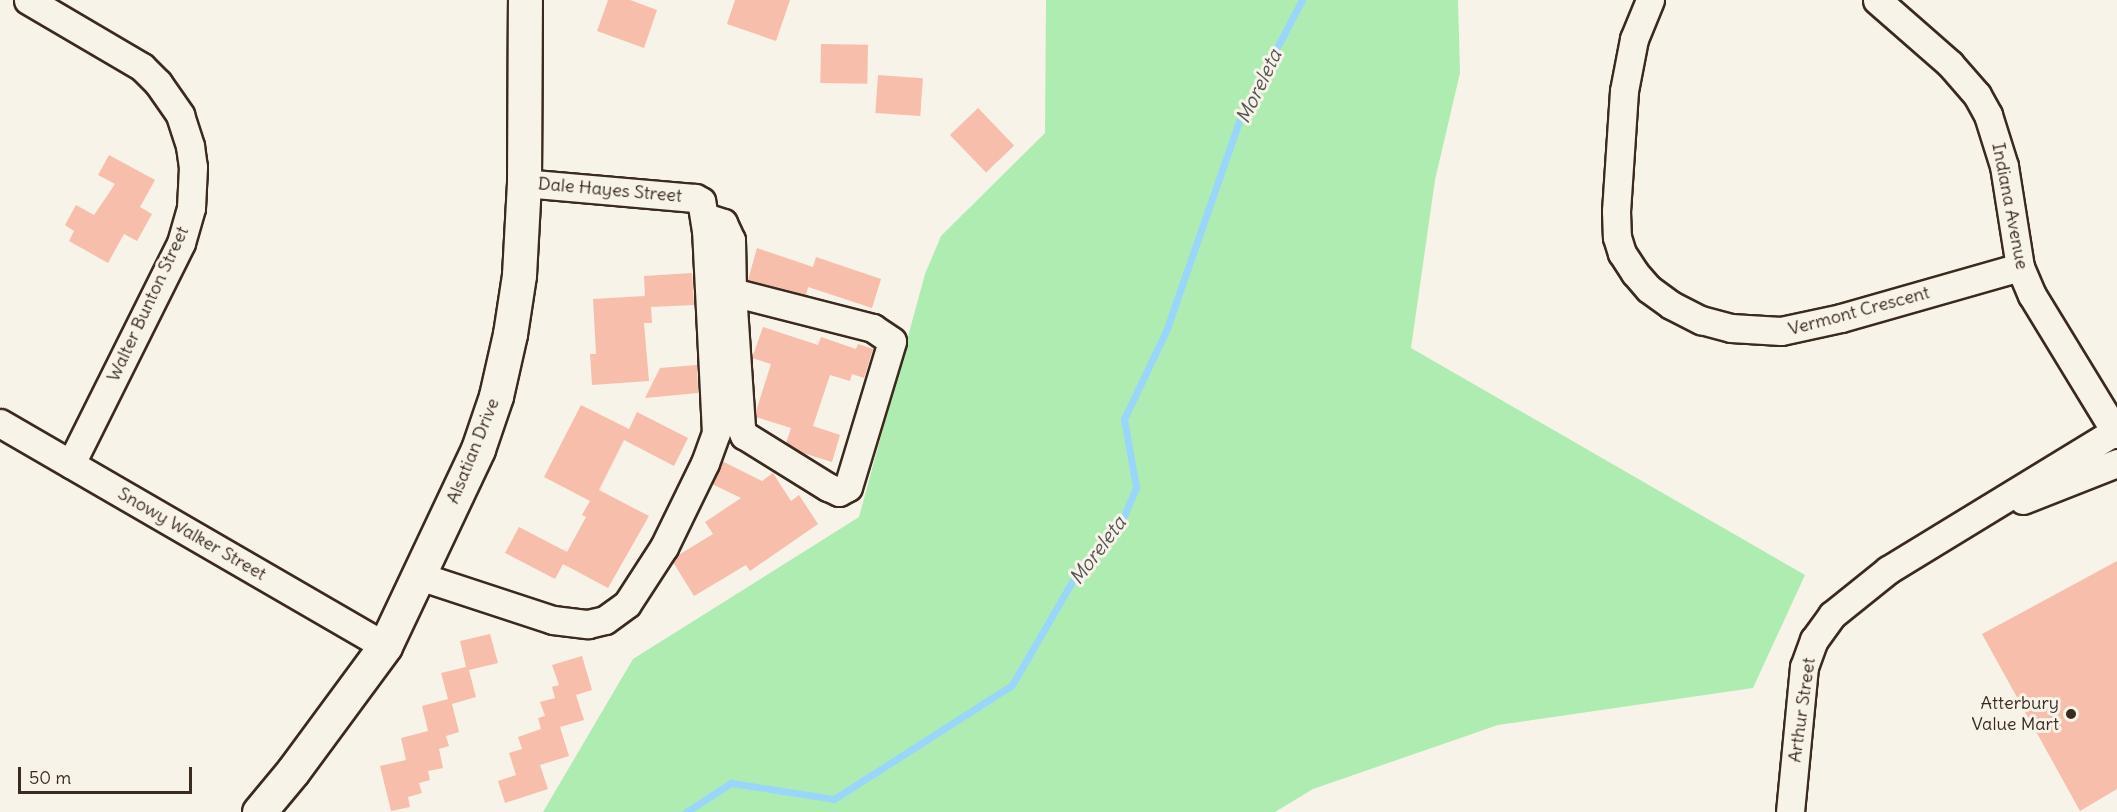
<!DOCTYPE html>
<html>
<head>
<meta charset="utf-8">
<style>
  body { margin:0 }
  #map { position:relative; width:2117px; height:812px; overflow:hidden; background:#f7f3e8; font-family:Delius,sans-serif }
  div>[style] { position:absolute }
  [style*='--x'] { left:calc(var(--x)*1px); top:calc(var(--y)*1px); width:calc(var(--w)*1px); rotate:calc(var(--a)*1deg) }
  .green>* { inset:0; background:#afecb2 }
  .stream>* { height:7px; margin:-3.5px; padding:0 3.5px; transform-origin:3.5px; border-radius:3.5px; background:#9ad6fb }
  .building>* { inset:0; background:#f6beab; transform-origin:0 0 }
  .roads { filter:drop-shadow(2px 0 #3b2a1e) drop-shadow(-2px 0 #3b2a1e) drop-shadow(0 2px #3b2a1e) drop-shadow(0 -2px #3b2a1e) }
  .minor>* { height:27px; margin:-13.5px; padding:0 13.5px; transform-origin:13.5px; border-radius:13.5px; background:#f7f3e8 }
  .tertiary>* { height:33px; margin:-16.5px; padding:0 16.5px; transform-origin:16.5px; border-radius:16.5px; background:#f7f3e8 }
  .dots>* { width:16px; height:16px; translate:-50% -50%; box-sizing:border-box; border:3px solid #f7f3e8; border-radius:50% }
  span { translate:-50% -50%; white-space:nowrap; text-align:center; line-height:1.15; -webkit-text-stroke:6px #f7f3e8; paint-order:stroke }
  .street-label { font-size:18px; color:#3b2a1e }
  .poi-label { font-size:18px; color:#3b2a1e }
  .right { translate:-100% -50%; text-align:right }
  .water-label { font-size:20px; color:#535555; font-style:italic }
  .scale { position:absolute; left:18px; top:767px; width:174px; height:27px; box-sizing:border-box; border:3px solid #3b2a1e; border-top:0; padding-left:8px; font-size:18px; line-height:21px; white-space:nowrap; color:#3b2a1e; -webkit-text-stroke:4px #f7f3e8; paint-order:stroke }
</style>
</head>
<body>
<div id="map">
  <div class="green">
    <i style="clip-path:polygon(1046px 0,1458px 0,1460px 73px,1435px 180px,1411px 348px,1805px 575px,1753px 688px,1498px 725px,1313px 789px,1275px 812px,543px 812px,633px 659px,859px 517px,925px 274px,941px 236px,1045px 133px)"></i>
  </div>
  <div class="stream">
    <i style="--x:686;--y:812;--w:54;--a:-32.8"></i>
    <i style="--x:731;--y:783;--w:104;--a:8.8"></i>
    <i style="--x:834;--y:799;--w:211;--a:-32.6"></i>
    <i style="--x:1012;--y:685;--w:129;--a:-59.9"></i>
    <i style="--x:1077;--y:573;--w:67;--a:-48.7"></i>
    <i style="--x:1121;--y:523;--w:39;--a:-67"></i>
    <i style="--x:1136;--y:487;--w:69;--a:-100"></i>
    <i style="--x:1124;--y:419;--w:98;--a:-64.5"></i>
    <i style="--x:1166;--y:331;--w:228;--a:-70.8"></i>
    <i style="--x:1241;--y:116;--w:131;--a:-62.3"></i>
  </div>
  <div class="building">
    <i style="clip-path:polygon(608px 0,630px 0,657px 10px,644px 48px,597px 31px)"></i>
    <i style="clip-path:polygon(735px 0,790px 0,776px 41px,727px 24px)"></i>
    <i style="left:821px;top:44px;width:47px;height:39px;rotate:1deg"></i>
    <i style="left:878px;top:75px;width:45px;height:38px;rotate:4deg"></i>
    <i style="left:978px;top:108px;width:52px;height:39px;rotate:46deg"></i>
    <i style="clip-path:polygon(109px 155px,155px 180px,140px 207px,152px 214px,137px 241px,124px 234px,108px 263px,69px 241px,74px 231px,65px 225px,76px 205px,94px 215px,115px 184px,98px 175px)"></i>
    <i style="clip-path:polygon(757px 248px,813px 267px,816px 257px,881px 279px,872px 308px,808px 287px,806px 295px,748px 280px)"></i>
    <i style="clip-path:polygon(692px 273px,694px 305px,651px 307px,652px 323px,644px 323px,649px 381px,592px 385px,590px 354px,596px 354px,593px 299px,645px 296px,644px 276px)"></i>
    <i style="clip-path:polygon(763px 327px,818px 345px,821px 337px,856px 349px,858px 344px,873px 349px,864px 378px,852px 374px,850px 381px,830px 375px,813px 426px,840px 435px,832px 462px,803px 453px,786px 443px,791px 428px,756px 417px,756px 411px,771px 364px,752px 358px)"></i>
    <i style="clip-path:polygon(697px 365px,698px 393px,645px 398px,660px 368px)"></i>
    <i style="clip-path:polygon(581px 405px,629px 429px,637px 412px,688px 438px,674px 466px,624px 440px,599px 490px,649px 516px,608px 588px,563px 564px,555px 579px,505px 553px,519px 527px,567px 552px,586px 517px,582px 515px,590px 501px,544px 477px)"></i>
    <i style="clip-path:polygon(722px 461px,762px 481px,773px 473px,791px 501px,799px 495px,818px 524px,750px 571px,746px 565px,694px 596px,673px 562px,677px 556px,713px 534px,705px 522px,741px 498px,712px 484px)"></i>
    <i style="clip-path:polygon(2117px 561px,2117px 789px,2080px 811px,1982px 634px)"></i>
    <i style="clip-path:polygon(490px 634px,498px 663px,469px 670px,476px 697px,452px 704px,459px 732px,446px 736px,449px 746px,439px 749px,443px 768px,428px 771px,430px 780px,419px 783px,422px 793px,408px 797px,410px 807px,391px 811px,380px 766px,406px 760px,401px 738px,428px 731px,422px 706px,448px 699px,441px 673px,466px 667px,460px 641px)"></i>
    <i style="clip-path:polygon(582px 656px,592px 690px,576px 695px,584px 720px,560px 727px,569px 756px,540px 765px,548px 789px,505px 803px,498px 781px,516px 775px,509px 753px,522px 749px,518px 737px,541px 729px,538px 718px,545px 716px,540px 702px,555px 698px,552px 687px,559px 685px,552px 665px)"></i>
  </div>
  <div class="roads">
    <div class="minor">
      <i style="--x:28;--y:0;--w:132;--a:30.4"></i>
      <i style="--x:142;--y:67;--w:23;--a:45"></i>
      <i style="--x:158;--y:83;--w:39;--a:55"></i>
      <i style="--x:180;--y:115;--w:33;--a:72"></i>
      <i style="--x:190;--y:146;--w:21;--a:82"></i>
      <i style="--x:193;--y:167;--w:41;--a:92.8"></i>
      <i style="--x:191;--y:208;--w:36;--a:106"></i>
      <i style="--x:181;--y:243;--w:247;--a:116.5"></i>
      <i style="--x:1650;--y:0;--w:42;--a:112.3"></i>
      <i style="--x:1634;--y:39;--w:53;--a:100.9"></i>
      <i style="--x:1624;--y:91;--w:120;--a:93.8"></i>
      <i style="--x:1616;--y:211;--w:26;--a:88"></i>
      <i style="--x:1617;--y:237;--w:17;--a:73"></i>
      <i style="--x:1622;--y:253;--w:24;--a:57"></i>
      <i style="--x:1635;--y:273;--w:21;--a:49"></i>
      <i style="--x:1649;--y:289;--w:27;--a:36"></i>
      <i style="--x:1671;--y:305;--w:34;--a:27"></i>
      <i style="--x:1701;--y:320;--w:31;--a:15"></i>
      <i style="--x:1731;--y:328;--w:50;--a:3.4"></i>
      <i style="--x:1781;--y:331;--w:61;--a:-12.2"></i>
      <i style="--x:1841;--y:318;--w:186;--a:-15.9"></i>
      <i style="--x:1877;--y:0;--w:97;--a:41.2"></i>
      <i style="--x:1950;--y:64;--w:41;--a:48.9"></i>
      <i style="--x:1977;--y:95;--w:23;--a:61"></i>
      <i style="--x:1988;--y:115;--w:53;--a:72.6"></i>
      <i style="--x:2004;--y:166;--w:102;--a:81"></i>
      <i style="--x:2020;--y:267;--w:30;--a:67"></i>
      <i style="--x:2032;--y:295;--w:163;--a:58.6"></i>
      <i style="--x:705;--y:217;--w:19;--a:18"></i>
      <i style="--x:723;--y:223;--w:19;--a:65"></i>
      <i style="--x:731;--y:240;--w:52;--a:88.9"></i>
      <i style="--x:732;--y:292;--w:136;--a:86.2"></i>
      <i style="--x:741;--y:428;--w:8;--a:67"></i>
      <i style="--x:744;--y:435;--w:99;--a:31.8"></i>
      <i style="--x:828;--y:487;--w:12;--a:24"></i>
      <i style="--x:839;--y:492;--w:10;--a:-29"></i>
      <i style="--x:848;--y:487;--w:152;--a:-73.2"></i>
      <i style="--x:892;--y:341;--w:23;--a:-146"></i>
      <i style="--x:873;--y:328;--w:146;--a:-165.7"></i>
      <i style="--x:0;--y:423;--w:445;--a:30.1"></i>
      <i style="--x:2023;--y:500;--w:101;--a:-21.5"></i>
      <i style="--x:419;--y:576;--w:141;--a:18.2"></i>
      <i style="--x:553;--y:620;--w:35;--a:7"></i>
      <i style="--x:588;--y:624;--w:17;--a:-13"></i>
      <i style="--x:605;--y:620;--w:27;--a:-36"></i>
      <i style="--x:627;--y:604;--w:68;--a:-57"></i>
      <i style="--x:664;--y:547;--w:93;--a:-64"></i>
      <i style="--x:705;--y:463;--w:32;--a:-70"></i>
      <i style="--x:716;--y:433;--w:202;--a:-92.8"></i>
      <i style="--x:706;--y:231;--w:30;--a:-99"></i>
      <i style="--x:701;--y:201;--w:7;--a:-153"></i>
      <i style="--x:695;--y:198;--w:172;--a:-175"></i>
      <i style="--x:1790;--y:812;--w:146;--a:-84.5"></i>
      <i style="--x:1804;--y:667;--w:29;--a:-70"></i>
      <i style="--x:1814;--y:640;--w:31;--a:-54"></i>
      <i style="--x:1832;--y:615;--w:72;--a:-38.8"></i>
      <i style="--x:1888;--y:570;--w:268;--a:-31.4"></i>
    </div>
    <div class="tertiary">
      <i style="--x:259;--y:812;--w:53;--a:-50.3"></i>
      <i style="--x:293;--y:771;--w:155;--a:-53.6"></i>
      <i style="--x:385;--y:646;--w:218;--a:-64.7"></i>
      <i style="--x:478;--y:449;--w:56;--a:-71.2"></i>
      <i style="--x:496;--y:396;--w:64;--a:-77.3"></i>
      <i style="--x:510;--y:334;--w:60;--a:-81.3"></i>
      <i style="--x:519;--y:275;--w:92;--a:-86.9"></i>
      <i style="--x:524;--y:183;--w:183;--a:-89.7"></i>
    </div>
  </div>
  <div class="dots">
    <i style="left:2071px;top:714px;background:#3b2a1e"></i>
  </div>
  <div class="street-label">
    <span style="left:610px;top:190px;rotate:5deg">Dale Hayes Street</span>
    <span style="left:2010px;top:206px;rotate:79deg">Indiana Avenue</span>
    <span style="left:148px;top:304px;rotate:-65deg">Walter Bunton Street</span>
    <span style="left:1859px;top:311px;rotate:-15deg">Vermont Crescent</span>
    <span style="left:473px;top:451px;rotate:-68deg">Alsatian Drive</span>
    <span style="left:192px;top:534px;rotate:30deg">Snowy Walker Street</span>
    <span style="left:1802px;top:710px;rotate:-82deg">Arthur Street</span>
  </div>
  <div class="poi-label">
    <span class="right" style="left:2059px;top:714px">Atterbury<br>Value Mart</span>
  </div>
  <div class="water-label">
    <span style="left:1258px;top:86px;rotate:-64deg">Moreleta</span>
    <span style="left:1097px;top:550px;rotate:-53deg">Moreleta</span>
  </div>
  <div class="scale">50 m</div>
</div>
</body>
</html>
